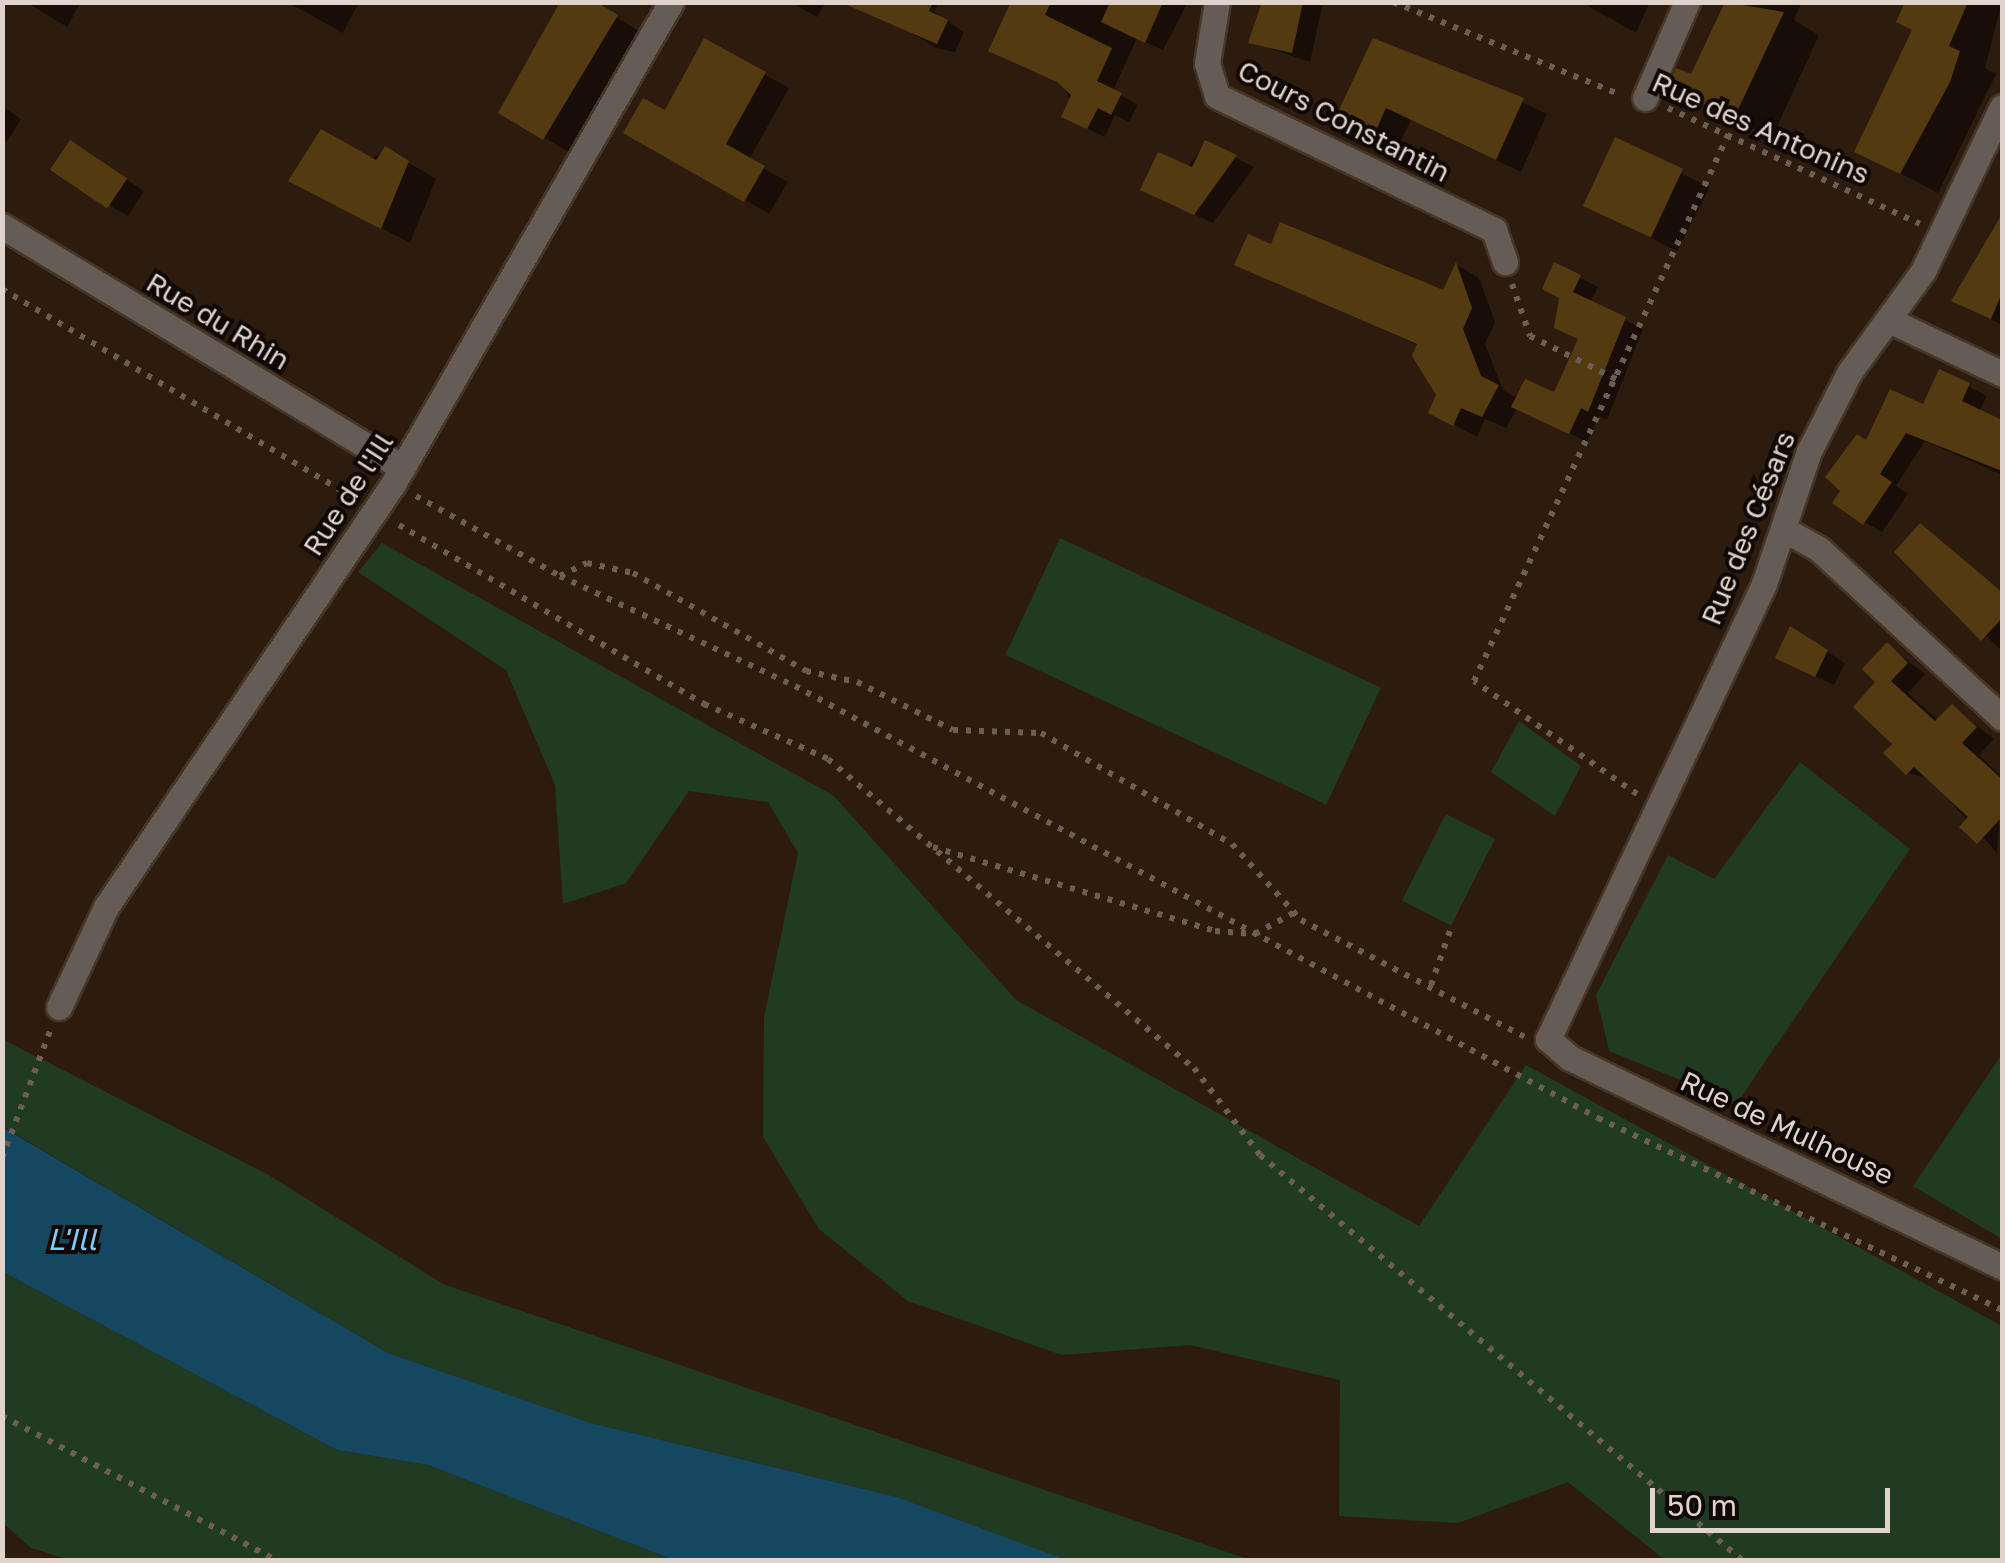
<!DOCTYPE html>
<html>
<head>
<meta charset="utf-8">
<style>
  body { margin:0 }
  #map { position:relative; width:2005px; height:1563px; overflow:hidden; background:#2d1c0e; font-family:"Golos Text",sans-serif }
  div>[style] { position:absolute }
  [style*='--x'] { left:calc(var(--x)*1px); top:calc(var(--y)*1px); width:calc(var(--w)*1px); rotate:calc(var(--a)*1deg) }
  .green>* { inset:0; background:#213a22; transform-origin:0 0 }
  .water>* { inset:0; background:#154760 }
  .shadow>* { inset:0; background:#0007; transform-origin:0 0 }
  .building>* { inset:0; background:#543a10; transform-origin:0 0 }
  .path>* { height:6px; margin-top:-3px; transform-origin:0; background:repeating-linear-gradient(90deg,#6d5e52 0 5px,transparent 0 13px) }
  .roads { filter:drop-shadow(2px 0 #463628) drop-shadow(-2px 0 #463628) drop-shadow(0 2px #463628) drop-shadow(0 -2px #463628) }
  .minor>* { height:25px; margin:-12.5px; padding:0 12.5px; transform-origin:12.5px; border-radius:12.5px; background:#665c56 }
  span { translate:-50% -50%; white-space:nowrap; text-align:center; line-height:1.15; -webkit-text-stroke:8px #0f0804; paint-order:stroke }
  .street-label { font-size:28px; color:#dfd3cb }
  .water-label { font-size:30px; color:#80cbf7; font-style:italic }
  .frame { position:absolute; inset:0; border:5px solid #dfd3cb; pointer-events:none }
  .scale { position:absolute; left:1650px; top:1488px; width:240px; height:45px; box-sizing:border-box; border:5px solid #dfd3cb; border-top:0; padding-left:12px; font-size:30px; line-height:35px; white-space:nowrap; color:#dfd3cb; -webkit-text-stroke:8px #0f0804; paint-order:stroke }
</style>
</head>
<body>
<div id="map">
  <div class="green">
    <i style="left:1060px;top:538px;width:354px;height:129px;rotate:25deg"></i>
    <i style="clip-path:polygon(382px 543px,834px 796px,1016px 1000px,1419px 1226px,1526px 1065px,2002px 1326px,2002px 1560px,1665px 1560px,1568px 1482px,1458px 1523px,1339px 1516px,1340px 1380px,1190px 1345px,1062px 1355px,908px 1301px,819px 1229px,763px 1137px,764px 1018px,798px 853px,768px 802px,689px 791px,626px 883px,563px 904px,555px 785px,506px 670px,358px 572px)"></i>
    <i style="clip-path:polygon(1519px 721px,1581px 766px,1555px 816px,1491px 772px)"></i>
    <i style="clip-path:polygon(1800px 762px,1910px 849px,1737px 1103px,1609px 1051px,1596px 995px,1668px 855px,1714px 879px)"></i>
    <i style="left:1446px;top:814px;width:55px;height:97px;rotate:27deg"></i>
    <i style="clip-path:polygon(2px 1039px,267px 1174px,443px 1284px,1250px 1560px,1067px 1560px,897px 1497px,591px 1423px,388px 1353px,3px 1127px)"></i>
    <i style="clip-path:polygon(2002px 1054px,2002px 1239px,1913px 1186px)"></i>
    <i style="clip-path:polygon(3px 1272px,337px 1450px,428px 1465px,674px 1560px,70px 1560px,31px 1548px,3px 1523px)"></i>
  </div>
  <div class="water">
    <i style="clip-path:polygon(2px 1127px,388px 1353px,591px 1423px,897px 1497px,1067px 1560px,674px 1560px,428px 1465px,337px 1450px,3px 1272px)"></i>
  </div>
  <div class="shadow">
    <i style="clip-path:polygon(26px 2px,81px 2px,67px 27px)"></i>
    <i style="clip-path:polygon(287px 2px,359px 2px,343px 33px)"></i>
    <i style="clip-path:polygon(591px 2px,644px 34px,572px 154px,501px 112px)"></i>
    <i style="clip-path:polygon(790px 2px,826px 2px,817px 17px)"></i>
    <i style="clip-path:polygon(863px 2px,939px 2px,934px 12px,964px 32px,955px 52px,936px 48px)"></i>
    <i style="clip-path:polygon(1045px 2px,1188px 2px,1163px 50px,1137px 38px,1113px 91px,1138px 105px,1129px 122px,1115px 115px,1105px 137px,1081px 126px,1063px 84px,1008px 60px)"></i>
    <i style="clip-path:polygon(1263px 2px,1323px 3px,1310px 62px,1251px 42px)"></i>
    <i style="clip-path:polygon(1581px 2px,1650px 2px,1636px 33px)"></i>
    <i style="clip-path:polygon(1726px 2px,1802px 2px,1794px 20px,1819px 35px,1772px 138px,1670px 88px,1692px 77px)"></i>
    <i style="clip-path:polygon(1908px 2px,2002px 2px,1985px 68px,1996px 74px,1938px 193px,1858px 151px,1915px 30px)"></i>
    <i style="clip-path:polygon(705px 41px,789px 88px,749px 160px,788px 182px,769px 214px,627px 132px,666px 113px)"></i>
    <i style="clip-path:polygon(1455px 70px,1547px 114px,1521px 172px,1411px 120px,1397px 148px,1339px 117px)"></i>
    <i style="clip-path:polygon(2px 106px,21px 119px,7px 142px,2px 139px)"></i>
    <i style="left:1617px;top:140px;width:104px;height:72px;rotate:27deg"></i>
    <i style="clip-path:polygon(1206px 143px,1254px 167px,1213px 223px,1162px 200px)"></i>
    <i style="clip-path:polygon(386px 149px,436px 179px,410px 243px,320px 196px)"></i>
    <i style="clip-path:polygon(89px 154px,144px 191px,128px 216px,110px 206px)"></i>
    <i style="clip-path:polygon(2002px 221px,2002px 325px,1954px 300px)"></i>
    <i style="clip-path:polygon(1272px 247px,1444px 293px,1457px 265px,1479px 278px,1495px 322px,1485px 344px,1503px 390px,1518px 399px,1555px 395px,1581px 340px,1555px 265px,1598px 287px,1590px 303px,1643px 329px,1607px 420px,1599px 416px,1587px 442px,1517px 408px,1506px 428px,1485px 419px,1477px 437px,1431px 412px,1439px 395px,1419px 346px,1237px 264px)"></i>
    <i style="clip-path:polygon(1940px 372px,1987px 396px,1979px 412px,2002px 423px,2002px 475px,1925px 441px,1896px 486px,1908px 494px,1882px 532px,1864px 522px,1868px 443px,1924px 407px)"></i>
    <i style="clip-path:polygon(1921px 526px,2002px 592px,2001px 650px,1897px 552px)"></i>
    <i style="clip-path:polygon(1809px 640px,1845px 663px,1834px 685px,1797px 667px)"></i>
    <i style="clip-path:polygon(1887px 645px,1925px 674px,1908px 693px,1939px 721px,1953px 707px,1994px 739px,1979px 755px,2002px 777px,1997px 853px,1930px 779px,1908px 773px,1879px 682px)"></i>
  </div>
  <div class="building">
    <i style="clip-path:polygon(560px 2px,596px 2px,618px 15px,543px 140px,498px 113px)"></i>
    <i style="clip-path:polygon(840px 2px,933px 2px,929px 11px,948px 20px,937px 44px)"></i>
    <i style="clip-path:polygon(1011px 2px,1051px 2px,1045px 15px,1112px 48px,1097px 81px,1122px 93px,1111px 115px,1098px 108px,1087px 129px,1061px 117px,1071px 95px,1057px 82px,988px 51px)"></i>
    <i style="clip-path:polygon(1110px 2px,1163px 2px,1145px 43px,1101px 22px)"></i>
    <i style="clip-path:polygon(1262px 2px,1303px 2px,1292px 53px,1248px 43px)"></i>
    <i style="clip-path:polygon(1725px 2px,1784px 12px,1734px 118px,1667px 89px,1676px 68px,1691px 74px)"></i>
    <i style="clip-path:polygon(1905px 2px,1968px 2px,1949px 46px,1960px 51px,1950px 82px,1900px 174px,1854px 152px,1912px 30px,1896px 22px)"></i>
    <i style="clip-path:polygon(704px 38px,766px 72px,726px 144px,765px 166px,744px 202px,623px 133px,643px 98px,665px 110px)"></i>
    <i style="clip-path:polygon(1373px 38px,1524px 98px,1496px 160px,1386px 108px,1373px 137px,1335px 118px)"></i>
    <i style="clip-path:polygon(321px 129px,376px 160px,385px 146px,409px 161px,381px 229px,288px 181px)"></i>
    <i style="left:1615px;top:137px;width:75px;height:76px;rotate:25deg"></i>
    <i style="left:70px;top:140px;width:69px;height:36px;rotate:34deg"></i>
    <i style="clip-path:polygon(1205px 140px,1237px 155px,1194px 215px,1140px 190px,1158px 152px,1192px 167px)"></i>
    <i style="clip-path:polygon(2002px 214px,2002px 293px,1991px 319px,1951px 301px)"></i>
    <i style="clip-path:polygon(1280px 222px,1443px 290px,1456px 262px,1472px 308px,1463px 329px,1481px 376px,1499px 385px,1482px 417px,1461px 408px,1453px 426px,1428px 413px,1436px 395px,1412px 356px,1417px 344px,1234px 265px,1248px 234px,1271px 244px)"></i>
    <i style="clip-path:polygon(1554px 262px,1581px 275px,1573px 292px,1626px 317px,1588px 412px,1581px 408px,1569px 434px,1511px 407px,1525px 379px,1554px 392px,1578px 339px,1554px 328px,1559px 298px,1542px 289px)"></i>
    <i style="clip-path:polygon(1939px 369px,1970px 383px,1962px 401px,2002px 420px,2002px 471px,1906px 433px,1880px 474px,1892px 482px,1863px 525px,1832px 503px,1840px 491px,1825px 477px,1857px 434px,1866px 440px,1890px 389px,1923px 404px)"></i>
    <i style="clip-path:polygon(1920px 523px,2002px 592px,2002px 618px,1981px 641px,1894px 552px)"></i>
    <i style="clip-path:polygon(1790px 626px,1828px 650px,1815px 677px,1775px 658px)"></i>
    <i style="clip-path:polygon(1887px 642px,1908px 663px,1891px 681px,1935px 721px,1952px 704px,1977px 727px,1962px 743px,2002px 779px,2002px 817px,1977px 844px,1959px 827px,1968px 817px,1914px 767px,1906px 775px,1883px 753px,1892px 744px,1853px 707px,1875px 682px,1862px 669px)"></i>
  </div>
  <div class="path">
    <i style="--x:1393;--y:2;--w:243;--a:22.2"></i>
    <i style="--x:1668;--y:108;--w:277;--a:24.7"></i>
    <i style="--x:1512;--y:284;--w:55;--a:70.9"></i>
    <i style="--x:1530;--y:336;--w:98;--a:26.6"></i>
    <i style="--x:2;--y:289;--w:409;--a:30.7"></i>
    <i style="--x:416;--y:496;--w:165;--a:29.1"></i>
    <i style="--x:560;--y:576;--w:30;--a:-26"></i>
    <i style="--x:587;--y:563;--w:47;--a:12.3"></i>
    <i style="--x:633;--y:573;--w:199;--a:29.5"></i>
    <i style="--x:806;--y:671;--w:52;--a:12.2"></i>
    <i style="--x:857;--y:682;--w:107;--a:26.6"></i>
    <i style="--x:953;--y:730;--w:88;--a:2"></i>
    <i style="--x:1041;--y:733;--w:221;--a:30.2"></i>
    <i style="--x:1232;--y:844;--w:103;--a:47.8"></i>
    <i style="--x:1301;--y:920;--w:253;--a:27.6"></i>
    <i style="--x:399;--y:525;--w:354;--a:30.4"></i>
    <i style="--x:704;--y:704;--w:136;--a:23.9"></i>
    <i style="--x:828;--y:759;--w:479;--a:40.2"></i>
    <i style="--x:1194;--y:1068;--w:109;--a:52.8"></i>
    <i style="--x:1260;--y:1155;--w:630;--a:40.04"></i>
    <i style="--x:560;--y:576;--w:259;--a:25.1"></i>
    <i style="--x:795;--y:686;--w:912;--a:28.28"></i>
    <i style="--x:1598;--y:1118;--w:447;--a:25.4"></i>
    <i style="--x:1637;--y:794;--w:198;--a:-145.3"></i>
    <i style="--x:1474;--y:681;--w:604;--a:-65.05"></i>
    <i style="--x:933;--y:847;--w:294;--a:16.6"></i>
    <i style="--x:1215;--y:931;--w:40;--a:4.3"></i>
    <i style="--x:1255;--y:934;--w:46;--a:-28.8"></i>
    <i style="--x:1431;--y:985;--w:64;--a:-70.7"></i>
    <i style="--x:2;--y:1158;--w:139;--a:-69.3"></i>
    <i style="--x:2;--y:1416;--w:310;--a:27.7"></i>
  </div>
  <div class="roads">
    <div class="minor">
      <i style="--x:1217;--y:2;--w:62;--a:99.3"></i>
      <i style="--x:1207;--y:63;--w:34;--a:73"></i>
      <i style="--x:1217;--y:96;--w:308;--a:25.8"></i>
      <i style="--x:1494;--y:230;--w:34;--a:71"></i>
      <i style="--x:1645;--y:98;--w:105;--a:-66.4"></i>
      <i style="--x:2002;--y:107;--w:182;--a:115.7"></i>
      <i style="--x:1923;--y:271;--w:126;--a:126"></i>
      <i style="--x:1849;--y:373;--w:88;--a:117.1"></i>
      <i style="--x:1809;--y:451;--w:140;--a:108.7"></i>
      <i style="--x:1764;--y:584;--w:504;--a:115.39"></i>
      <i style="--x:1548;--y:1039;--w:29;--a:41"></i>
      <i style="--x:1570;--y:1058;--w:480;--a:25.8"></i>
      <i style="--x:2;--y:226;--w:468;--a:31.1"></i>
      <i style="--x:1889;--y:320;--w:125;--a:25.5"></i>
      <i style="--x:1785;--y:530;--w:39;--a:29"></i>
      <i style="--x:1819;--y:549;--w:249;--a:42.7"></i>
      <i style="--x:59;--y:1007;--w:110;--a:-64.8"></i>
      <i style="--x:106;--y:907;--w:511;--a:-55.84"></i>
      <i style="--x:393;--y:484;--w:556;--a:-60.03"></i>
    </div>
  </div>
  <div class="street-label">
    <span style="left:1344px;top:121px;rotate:27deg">Cours Constantin</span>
    <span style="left:1761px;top:128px;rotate:24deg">Rue des Antonins</span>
    <span style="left:218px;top:321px;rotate:31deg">Rue du Rhin</span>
    <span style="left:348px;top:494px;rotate:-57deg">Rue de l'Ill</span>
    <span style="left:1748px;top:528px;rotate:-68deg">Rue des Césars</span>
    <span style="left:1787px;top:1128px;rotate:25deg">Rue de Mulhouse</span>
  </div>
  <div class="water-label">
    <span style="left:72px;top:1239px">L'Ill</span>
  </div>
  <div class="frame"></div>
  <div class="scale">50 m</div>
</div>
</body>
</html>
